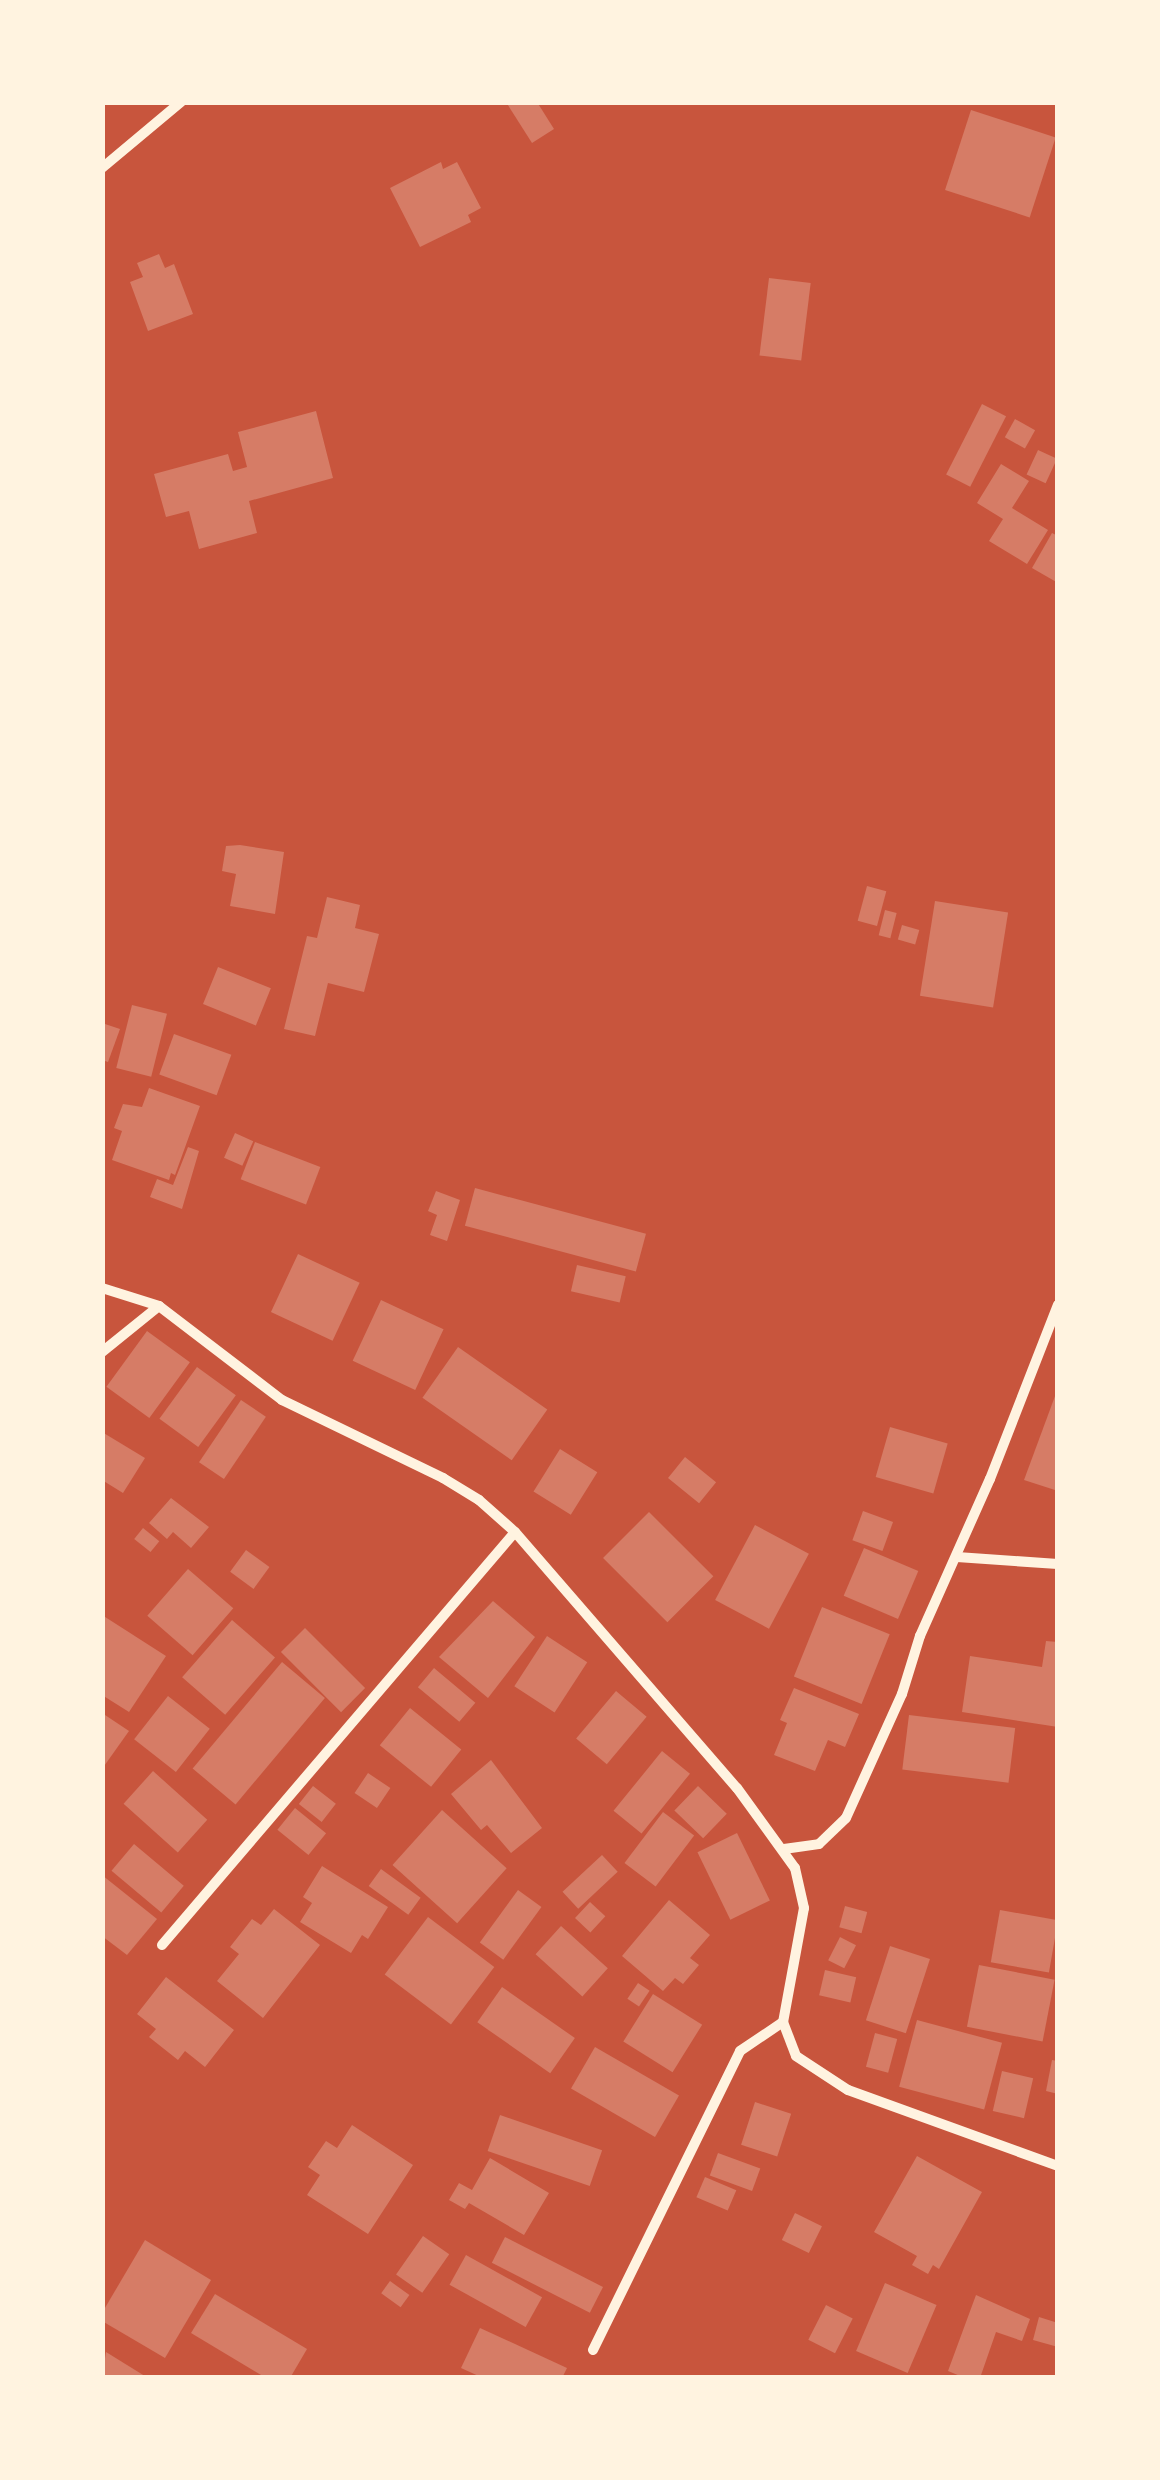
<!DOCTYPE html>
<style>
body{margin:0}
#map{position:relative;width:1160px;height:2480px;overflow:hidden;background:#c8553d;font-family:"Alegreya Sans",sans-serif}
div>[style]{position:absolute}
.building>*{inset:0;background:#d67c66;transform-origin:0 0}
.minor>*{height:10px;margin:-5px;padding:0 5px;transform-origin:5px;border-radius:5px;background:#fff3e0}
span{translate:-50% -50%;white-space:nowrap;text-align:center;line-height:1.15;-webkit-text-stroke:9px #fff3e0;paint-order:stroke}
.frame{position:absolute;inset:0;border:105px solid #fff3e0;pointer-events:none}
</style>
<div id="map">
<div class="building">
<div style="clip-path:polygon(506px 102px,537px 102px,554px 129px,532px 143px)"></div>
<div style="left:971px;top:110px;width:89px;height:84px;rotate:18deg"></div>
<div style="clip-path:polygon(441px 162px,443px 169px,457px 162px,481px 208px,468px 215px,471px 222px,420px 247px,390px 188px)"></div>
<div style="clip-path:polygon(159px 254px,165px 268px,174px 264px,193px 314px,148px 331px,130px 282px,143px 277px,137px 263px)"></div>
<div style="left:769px;top:278px;width:42px;height:78px;rotate:7deg"></div>
<div style="left:982px;top:404px;width:27px;height:79px;rotate:27deg"></div>
<div style="clip-path:polygon(316px 411px,333px 478px,249px 501px,257px 533px,199px 549px,189px 511px,166px 517px,154px 474px,228px 454px,233px 471px,247px 467px,238px 432px)"></div>
<div style="left:1015px;top:419px;width:23px;height:21px;rotate:29deg"></div>
<div style="left:1038px;top:450px;width:21px;height:27px;rotate:25deg"></div>
<div style="clip-path:polygon(1001px 464px,1029px 481px,1012px 508px,1048px 530px,1027px 564px,989px 541px,1003px 519px,977px 503px)"></div>
<div style="clip-path:polygon(1052px 533px,1058px 536px,1058px 583px,1032px 568px)"></div>
<div style="clip-path:polygon(240px 845px,284px 852px,275px 914px,230px 906px,236px 874px,222px 871px,226px 846px)"></div>
<div style="left:867px;top:886px;width:20px;height:36px;rotate:15deg"></div>
<div style="clip-path:polygon(327px 897px,360px 905px,355px 928px,379px 934px,364px 992px,328px 983px,315px 1036px,284px 1029px,307px 936px,317px 938px)"></div>
<div style="left:935px;top:901px;width:74px;height:96px;rotate:9deg"></div>
<div style="left:885px;top:910px;width:12px;height:26px;rotate:14deg"></div>
<div style="left:902px;top:925px;width:18px;height:15px;rotate:16deg"></div>
<div style="left:218px;top:967px;width:57px;height:40px;rotate:22deg"></div>
<div style="left:132px;top:1005px;width:36px;height:65px;rotate:14deg"></div>
<div style="clip-path:polygon(102px 1023px,120px 1029px,108px 1062px,102px 1060px)"></div>
<div style="left:174px;top:1034px;width:61px;height:43px;rotate:20deg"></div>
<div style="clip-path:polygon(149px 1088px,200px 1106px,175px 1175px,171px 1173px,169px 1180px,112px 1160px,122px 1131px,114px 1128px,123px 1104px,142px 1107px)"></div>
<div style="left:235px;top:1133px;width:20px;height:27px;rotate:24deg"></div>
<div style="left:255px;top:1142px;width:70px;height:40px;rotate:21deg"></div>
<div style="clip-path:polygon(188px 1147px,199px 1151px,182px 1209px,150px 1197px,157px 1179px,173px 1185px)"></div>
<div style="left:475px;top:1188px;width:177px;height:39px;rotate:15deg"></div>
<div style="clip-path:polygon(436px 1191px,460px 1200px,447px 1241px,430px 1235px,437px 1215px,428px 1211px)"></div>
<div style="left:298px;top:1254px;width:68px;height:64px;rotate:25deg"></div>
<div style="left:577px;top:1265px;width:50px;height:27px;rotate:13deg"></div>
<div style="left:381px;top:1300px;width:69px;height:67px;rotate:25deg"></div>
<div style="left:147px;top:1331px;width:53px;height:69px;rotate:36deg"></div>
<div style="left:458px;top:1347px;width:109px;height:62px;rotate:35deg"></div>
<div style="left:197px;top:1367px;width:48px;height:64px;rotate:36deg"></div>
<div style="clip-path:polygon(1058px 1388px,1058px 1491px,1024px 1480px)"></div>
<div style="left:241px;top:1400px;width:30px;height:75px;rotate:34deg"></div>
<div style="left:890px;top:1427px;width:60px;height:52px;rotate:16deg"></div>
<div style="clip-path:polygon(102px 1432px,145px 1458px,123px 1493px,102px 1480px)"></div>
<div style="left:560px;top:1449px;width:44px;height:50px;rotate:32deg"></div>
<div style="left:685px;top:1457px;width:40px;height:27px;rotate:39deg"></div>
<div style="clip-path:polygon(171px 1498px,209px 1527px,191px 1548px,173px 1532px,167px 1539px,149px 1523px)"></div>
<div style="left:863px;top:1511px;width:32px;height:31px;rotate:20deg"></div>
<div style="left:649px;top:1512px;width:91px;height:65px;rotate:45deg"></div>
<div style="left:755px;top:1525px;width:61px;height:85px;rotate:28deg"></div>
<div style="left:143px;top:1528px;width:21px;height:14px;rotate:39deg"></div>
<div style="left:864px;top:1548px;width:59px;height:52px;rotate:23deg"></div>
<div style="left:246px;top:1550px;width:29px;height:27px;rotate:36deg"></div>
<div style="left:188px;top:1569px;width:60px;height:62px;rotate:41deg"></div>
<div style="clip-path:polygon(493px 1601px,535px 1637px,488px 1698px,439px 1657px)"></div>
<div style="left:822px;top:1607px;width:73px;height:75px;rotate:22deg"></div>
<div style="clip-path:polygon(102px 1615px,166px 1656px,129px 1712px,102px 1695px)"></div>
<div style="left:232px;top:1620px;width:57px;height:76px;rotate:41deg"></div>
<div style="left:305px;top:1628px;width:85px;height:34px;rotate:45deg"></div>
<div style="left:547px;top:1636px;width:48px;height:60px;rotate:33deg"></div>
<div style="clip-path:polygon(1046px 1641px,1058px 1642px,1058px 1727px,962px 1712px,970px 1656px,1042px 1667px)"></div>
<div style="left:282px;top:1662px;width:56px;height:139px;rotate:40deg"></div>
<div style="left:434px;top:1668px;width:54px;height:25px;rotate:40deg"></div>
<div style="clip-path:polygon(794px 1688px,859px 1714px,845px 1747px,828px 1740px,815px 1771px,774px 1755px,787px 1723px,780px 1720px)"></div>
<div style="left:616px;top:1691px;width:40px;height:62px;rotate:40deg"></div>
<div style="left:168px;top:1696px;width:53px;height:55px;rotate:38deg"></div>
<div style="left:410px;top:1708px;width:66px;height:48px;rotate:39deg"></div>
<div style="clip-path:polygon(102px 1713px,129px 1731px,102px 1769px)"></div>
<div style="left:909px;top:1715px;width:107px;height:55px;rotate:7deg"></div>
<div style="left:662px;top:1751px;width:36px;height:77px;rotate:39deg"></div>
<div style="clip-path:polygon(491px 1760px,542px 1828px,511px 1853px,487px 1825px,481px 1830px,451px 1794px)"></div>
<div style="left:153px;top:1771px;width:73px;height:44px;rotate:42deg"></div>
<div style="left:368px;top:1773px;width:27px;height:24px;rotate:34deg"></div>
<div style="left:313px;top:1786px;width:29px;height:23px;rotate:38deg"></div>
<div style="left:698px;top:1786px;width:40px;height:34px;rotate:44deg"></div>
<div style="left:295px;top:1808px;width:40px;height:28px;rotate:39deg"></div>
<div style="left:442px;top:1810px;width:87px;height:74px;rotate:42deg"></div>
<div style="left:663px;top:1812px;width:39px;height:64px;rotate:37deg"></div>
<div style="left:737px;top:1833px;width:75px;height:44px;rotate:64deg"></div>
<div style="left:134px;top:1844px;width:65px;height:35px;rotate:40deg"></div>
<div style="left:602px;top:1855px;width:23px;height:54px;rotate:47deg"></div>
<div style="clip-path:polygon(322px 1866px,388px 1907px,368px 1939px,362px 1935px,351px 1953px,300px 1922px,312px 1903px,303px 1897px)"></div>
<div style="left:381px;top:1869px;width:49px;height:21px;rotate:36deg"></div>
<div style="clip-path:polygon(102px 1875px,157px 1919px,127px 1955px,102px 1936px)"></div>
<div style="left:518px;top:1890px;width:29px;height:65px;rotate:36deg"></div>
<div style="clip-path:polygon(669px 1900px,710px 1935px,690px 1958px,699px 1965px,683px 1984px,675px 1978px,663px 1991px,622px 1956px)"></div>
<div style="left:590px;top:1902px;width:21px;height:22px;rotate:43deg"></div>
<div style="left:845px;top:1906px;width:23px;height:22px;rotate:15deg"></div>
<div style="clip-path:polygon(274px 1909px,320px 1945px,263px 2018px,217px 1981px,239px 1954px,230px 1947px,252px 1919px,261px 1925px)"></div>
<div style="left:1000px;top:1910px;width:59px;height:53px;rotate:10deg"></div>
<div style="left:428px;top:1917px;width:83px;height:72px;rotate:37deg"></div>
<div style="left:561px;top:1926px;width:63px;height:38px;rotate:42deg"></div>
<div style="left:840px;top:1937px;width:18px;height:26px;rotate:27deg"></div>
<div style="left:890px;top:1946px;width:42px;height:78px;rotate:18deg"></div>
<div style="left:979px;top:1965px;width:77px;height:63px;rotate:11deg"></div>
<div style="left:825px;top:1970px;width:32px;height:26px;rotate:13deg"></div>
<div style="clip-path:polygon(166px 1977px,234px 2030px,205px 2067px,185px 2051px,178px 2060px,149px 2037px,156px 2029px,137px 2014px)"></div>
<div style="left:638px;top:1983px;width:14px;height:19px;rotate:34deg"></div>
<div style="left:502px;top:1987px;width:89px;height:43px;rotate:35deg"></div>
<div style="left:653px;top:1994px;width:58px;height:56px;rotate:32deg"></div>
<div style="left:917px;top:2020px;width:88px;height:69px;rotate:15deg"></div>
<div style="left:875px;top:2033px;width:23px;height:35px;rotate:15deg"></div>
<div style="left:595px;top:2047px;width:97px;height:48px;rotate:30deg"></div>
<div style="clip-path:polygon(1052px 2060px,1058px 2061px,1058px 2094px,1046px 2091px)"></div>
<div style="left:1002px;top:2071px;width:32px;height:41px;rotate:13deg"></div>
<div style="left:755px;top:2102px;width:38px;height:45px;rotate:18deg"></div>
<div style="left:500px;top:2115px;width:108px;height:38px;rotate:19deg"></div>
<div style="clip-path:polygon(352px 2125px,413px 2165px,368px 2234px,307px 2195px,320px 2175px,308px 2167px,326px 2141px,337px 2148px)"></div>
<div style="left:718px;top:2153px;width:45px;height:24px;rotate:20deg"></div>
<div style="clip-path:polygon(917px 2156px,982px 2192px,939px 2269px,933px 2265px,928px 2274px,912px 2265px,917px 2256px,874px 2232px)"></div>
<div style="clip-path:polygon(490px 2158px,549px 2193px,524px 2235px,469px 2203px,465px 2209px,449px 2200px,459px 2183px,472px 2190px)"></div>
<div style="left:705px;top:2177px;width:34px;height:22px;rotate:23deg"></div>
<div style="left:795px;top:2213px;width:30px;height:30px;rotate:26deg"></div>
<div style="left:423px;top:2236px;width:32px;height:47px;rotate:35deg"></div>
<div style="left:505px;top:2237px;width:110px;height:29px;rotate:27deg"></div>
<div style="clip-path:polygon(145px 2240px,211px 2280px,165px 2358px,102px 2321px,102px 2313px)"></div>
<div style="left:466px;top:2255px;width:87px;height:34px;rotate:29deg"></div>
<div style="left:390px;top:2281px;width:24px;height:15px;rotate:36deg"></div>
<div style="left:885px;top:2283px;width:56px;height:74px;rotate:23deg"></div>
<div style="clip-path:polygon(215px 2294px,307px 2349px,290px 2378px,266px 2378px,191px 2333px)"></div>
<div style="clip-path:polygon(976px 2295px,1030px 2319px,1022px 2341px,996px 2332px,980px 2378px,965px 2378px,948px 2371px)"></div>
<div style="left:826px;top:2305px;width:30px;height:39px;rotate:27deg"></div>
<div style="clip-path:polygon(1039px 2317px,1058px 2323px,1058px 2347px,1033px 2340px)"></div>
<div style="clip-path:polygon(480px 2328px,567px 2368px,562px 2378px,483px 2378px,461px 2368px)"></div>
<div style="clip-path:polygon(106px 2352px,148px 2378px,102px 2378px)"></div>
</div>
<div class="minor">
<div style="left:102px;top:168px;width:103px;rotate:-39.9deg"></div>
<div style="left:102px;top:1288px;width:60px;rotate:17.5deg"></div>
<div style="left:159px;top:1306px;width:155px;rotate:37.4deg"></div>
<div style="left:282px;top:1400px;width:179px;rotate:25.8deg"></div>
<div style="left:443px;top:1478px;width:42px;rotate:31.4deg"></div>
<div style="left:479px;top:1500px;width:48px;rotate:41.6deg"></div>
<div style="left:515px;top:1532px;width:339px;rotate:49.1deg"></div>
<div style="left:737px;top:1788px;width:99px;rotate:54.1deg"></div>
<div style="left:795px;top:1868px;width:41px;rotate:77.3deg"></div>
<div style="left:804px;top:1908px;width:116px;rotate:100.4deg"></div>
<div style="left:783px;top:2022px;width:36px;rotate:69deg"></div>
<div style="left:796px;top:2056px;width:62px;rotate:33.2deg"></div>
<div style="left:848px;top:2090px;width:223px;rotate:19.9deg"></div>
<div style="left:102px;top:1352px;width:73px;rotate:-38.9deg"></div>
<div style="left:957px;top:1557px;width:101px;rotate:4deg"></div>
<div style="left:784px;top:1849px;width:35px;rotate:-8deg"></div>
<div style="left:819px;top:1844px;width:37px;rotate:-44deg"></div>
<div style="left:846px;top:1818px;width:136px;rotate:-65.7deg"></div>
<div style="left:902px;top:1694px;width:61px;rotate:-72.8deg"></div>
<div style="left:920px;top:1636px;width:172px;rotate:-66deg"></div>
<div style="left:990px;top:1479px;width:187px;rotate:-68.7deg"></div>
<div style="left:162px;top:1945px;width:543px;rotate:-49.48deg"></div>
<div style="left:593px;top:2350px;width:333px;rotate:-63.8deg"></div>
<div style="left:740px;top:2051px;width:52px;rotate:-34deg"></div>
</div>
<div class="frame"></div>
</div>
